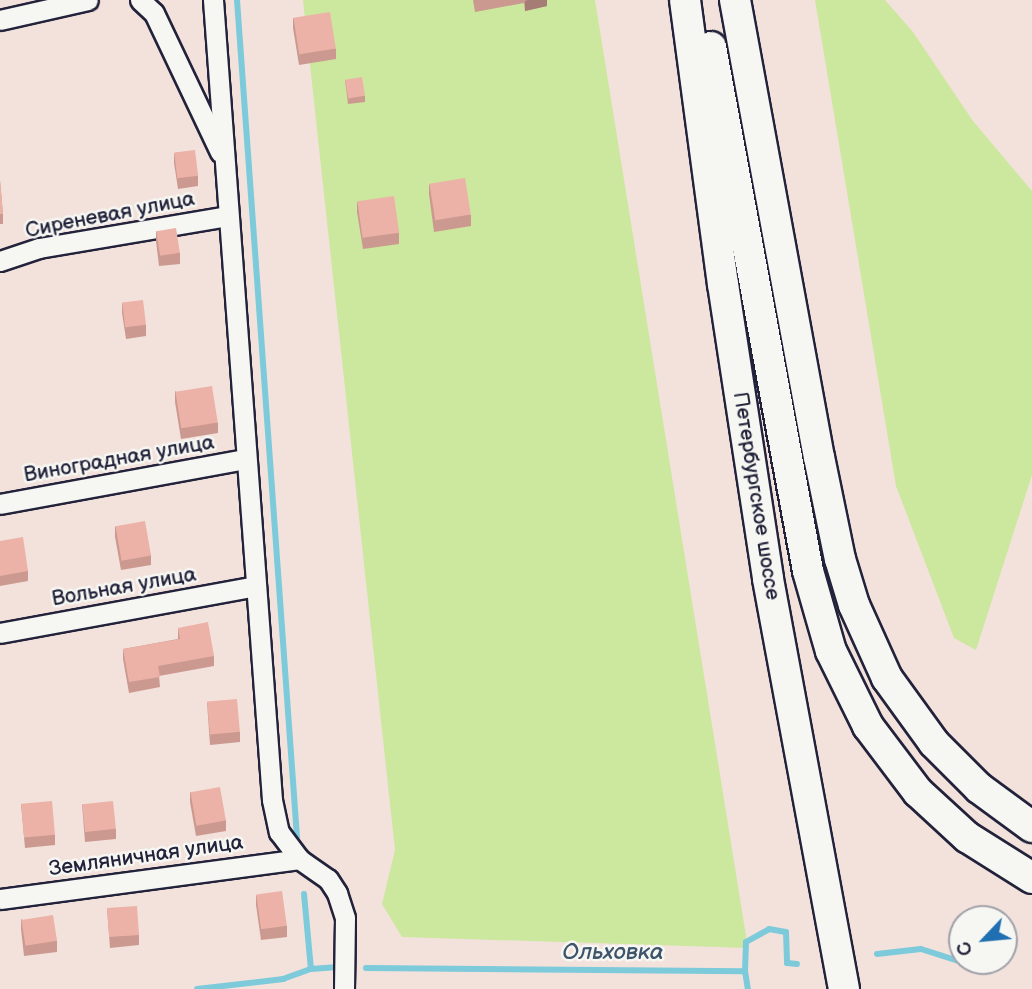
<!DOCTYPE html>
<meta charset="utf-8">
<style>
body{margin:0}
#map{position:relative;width:1032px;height:989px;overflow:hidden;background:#f3e2dc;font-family:"Balsamiq Sans",sans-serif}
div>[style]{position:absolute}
.green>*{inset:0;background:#cce79e}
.stream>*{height:6px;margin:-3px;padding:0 3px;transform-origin:3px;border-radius:3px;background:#7dcadb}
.roads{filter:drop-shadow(2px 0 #22223b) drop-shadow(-2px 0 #22223b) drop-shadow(0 2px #22223b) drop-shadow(0 -2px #22223b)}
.street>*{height:19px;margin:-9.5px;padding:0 9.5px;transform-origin:9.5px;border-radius:9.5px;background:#f6f6f2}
.primary>*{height:30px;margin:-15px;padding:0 15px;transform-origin:15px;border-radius:15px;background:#f6f6f2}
.wall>*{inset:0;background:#cb9990}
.shaded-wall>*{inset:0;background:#a57d75}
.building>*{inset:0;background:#ecb2a7;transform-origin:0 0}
span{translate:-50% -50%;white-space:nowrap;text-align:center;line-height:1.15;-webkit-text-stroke:5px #f6f6f2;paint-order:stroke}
.street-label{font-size:21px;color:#22223b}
.water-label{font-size:23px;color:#3d546b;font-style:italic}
.north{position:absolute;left:948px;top:905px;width:70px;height:70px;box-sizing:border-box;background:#f6f6f2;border:2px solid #a1a1a9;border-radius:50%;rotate:244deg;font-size:19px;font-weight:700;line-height:28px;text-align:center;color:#22223b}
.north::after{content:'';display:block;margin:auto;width:24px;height:32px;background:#1f6fb2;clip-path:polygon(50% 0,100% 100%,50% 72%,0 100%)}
</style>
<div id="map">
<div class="green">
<div style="clip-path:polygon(303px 0,595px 0,748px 948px,402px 937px,382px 904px,395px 850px)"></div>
<div style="clip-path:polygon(815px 0,885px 0,913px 32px,973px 121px,1032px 191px,1032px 475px,976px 650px,954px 638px,896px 486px)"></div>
</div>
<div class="stream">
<div style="left:237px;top:0;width:839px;rotate:85.9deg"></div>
<div style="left:304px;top:894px;width:75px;rotate:84.7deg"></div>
<div style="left:877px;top:954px;width:44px;rotate:-6.5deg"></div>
<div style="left:921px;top:949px;width:72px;rotate:17.7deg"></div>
<div style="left:366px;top:968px;width:379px;rotate:0.5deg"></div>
<div style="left:745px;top:971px;width:29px;rotate:-88deg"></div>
<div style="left:746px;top:942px;width:26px;rotate:-29deg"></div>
<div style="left:769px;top:929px;width:17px;rotate:10deg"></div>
<div style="left:786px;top:932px;width:31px;rotate:88deg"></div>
<div style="left:787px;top:963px;width:10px;rotate:6deg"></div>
<div style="left:745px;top:971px;width:18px;rotate:81deg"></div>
<div style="left:197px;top:989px;width:87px;rotate:-6.6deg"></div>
<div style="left:283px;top:979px;width:30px;rotate:-20deg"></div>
<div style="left:311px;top:969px;width:27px;rotate:-4deg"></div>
</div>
<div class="roads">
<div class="street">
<div style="left:140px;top:0;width:19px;rotate:43deg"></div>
<div style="left:154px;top:13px;width:154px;rotate:64.6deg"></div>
<div style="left:213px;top:0;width:802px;rotate:85.78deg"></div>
<div style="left:272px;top:800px;width:33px;rotate:78deg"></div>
<div style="left:279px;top:832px;width:34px;rotate:53deg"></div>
<div style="left:299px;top:859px;width:35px;rotate:35deg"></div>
<div style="left:328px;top:879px;width:17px;rotate:57deg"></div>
<div style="left:337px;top:893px;width:26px;rotate:72deg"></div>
<div style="left:345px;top:918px;width:71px;rotate:90.8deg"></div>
<div style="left:0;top:20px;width:90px;rotate:-12.8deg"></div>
<div style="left:0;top:261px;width:41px;rotate:-18.4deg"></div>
<div style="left:39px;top:248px;width:192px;rotate:-9.6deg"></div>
<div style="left:0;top:504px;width:250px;rotate:-10.4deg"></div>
<div style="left:0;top:633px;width:260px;rotate:-10.4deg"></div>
<div style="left:0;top:899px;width:302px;rotate:-7.6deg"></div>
</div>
<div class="primary">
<div style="left:685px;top:0;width:287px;rotate:82.4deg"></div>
<div style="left:723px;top:284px;width:298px;rotate:81.3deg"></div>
<div style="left:768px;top:579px;width:417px;rotate:79.5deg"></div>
<div style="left:735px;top:0;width:465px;rotate:79.6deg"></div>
<div style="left:819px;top:457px;width:104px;rotate:78.4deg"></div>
<div style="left:840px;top:559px;width:48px;rotate:73.1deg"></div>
<div style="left:854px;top:605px;width:80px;rotate:65.7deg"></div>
<div style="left:887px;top:678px;width:80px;rotate:54.1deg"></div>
<div style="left:934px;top:743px;width:64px;rotate:45deg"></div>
<div style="left:979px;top:788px;width:66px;rotate:36.3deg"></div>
<div style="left:711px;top:47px;width:533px;rotate:79.51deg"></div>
<div style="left:808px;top:571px;width:83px;rotate:74deg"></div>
<div style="left:831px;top:651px;width:84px;rotate:63.7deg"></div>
<div style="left:868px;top:726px;width:83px;rotate:52.9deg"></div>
<div style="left:918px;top:792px;width:67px;rotate:42.6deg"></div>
<div style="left:967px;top:837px;width:77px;rotate:32.2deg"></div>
</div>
</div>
<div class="wall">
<div style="clip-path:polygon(473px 0,547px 0,547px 6px,525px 11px,524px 3px,475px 12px)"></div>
<div style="clip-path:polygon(293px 18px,336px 49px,336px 59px,299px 65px,293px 28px)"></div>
<div style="clip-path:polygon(345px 80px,365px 96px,365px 102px,348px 104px)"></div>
<div style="clip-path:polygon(174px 153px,198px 176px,198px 186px,178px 189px,174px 163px)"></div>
<div style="clip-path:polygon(0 180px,3px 214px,3px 224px,0 224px)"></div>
<div style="clip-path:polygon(429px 184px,471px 215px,471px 226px,434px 232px,429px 194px)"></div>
<div style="clip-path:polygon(357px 202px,399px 233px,399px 244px,363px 249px,357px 212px)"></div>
<div style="clip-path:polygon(156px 231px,180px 253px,180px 264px,159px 266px,156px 241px)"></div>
<div style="clip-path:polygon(122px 303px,146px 325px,146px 336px,126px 339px,122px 313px)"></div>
<div style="clip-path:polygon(175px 391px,218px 423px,218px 433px,181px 439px,175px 402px)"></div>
<div style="clip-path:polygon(115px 526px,151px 555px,151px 565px,121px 570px,115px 537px)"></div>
<div style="clip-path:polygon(0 541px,28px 571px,28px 581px,0 586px)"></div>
<div style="clip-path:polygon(178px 628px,214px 656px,214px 666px,159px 676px,160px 687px,129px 693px,123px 659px,123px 649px,178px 639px)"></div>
<div style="clip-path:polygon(207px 702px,240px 732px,240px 742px,210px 745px)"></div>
<div style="clip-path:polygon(190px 792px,226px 820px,226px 831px,196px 836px,190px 802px)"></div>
<div style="clip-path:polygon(21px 804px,55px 835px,55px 845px,25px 848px)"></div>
<div style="clip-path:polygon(82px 804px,116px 829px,116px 839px,85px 842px)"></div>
<div style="clip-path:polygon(256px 895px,287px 926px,287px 937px,261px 940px,256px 905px)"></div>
<div style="clip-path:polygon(107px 909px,139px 935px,139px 945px,110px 948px)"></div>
<div style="clip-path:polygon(21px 919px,57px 941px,57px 952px,24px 956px,21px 929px)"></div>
</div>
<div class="shaded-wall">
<div style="clip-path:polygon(528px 0,547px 0,547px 6px,525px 11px,525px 1px)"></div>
</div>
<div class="building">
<div style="left:330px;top:12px;width:37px;height:37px;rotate:81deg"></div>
<div style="left:362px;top:77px;width:19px;height:17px;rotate:81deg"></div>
<div style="left:195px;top:150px;width:26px;height:21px;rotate:83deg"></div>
<div style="left:465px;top:178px;width:37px;height:36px;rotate:81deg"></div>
<div style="clip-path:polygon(0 180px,3px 214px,0 214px)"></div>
<div style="left:394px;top:196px;width:37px;height:37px;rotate:82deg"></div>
<div style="left:176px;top:228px;width:25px;height:20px;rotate:81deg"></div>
<div style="left:143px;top:300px;width:25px;height:21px;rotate:83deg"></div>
<div style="left:212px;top:386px;width:37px;height:37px;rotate:81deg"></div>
<div style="left:145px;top:521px;width:35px;height:30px;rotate:80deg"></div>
<div style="clip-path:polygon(23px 537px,28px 571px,0 576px,0 541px)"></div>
<div style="clip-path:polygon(208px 622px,214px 656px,158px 666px,160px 677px,129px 682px,123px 649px,180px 639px,178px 628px)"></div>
<div style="left:237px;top:699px;width:33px;height:30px;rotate:85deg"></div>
<div style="left:220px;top:787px;width:34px;height:30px;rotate:80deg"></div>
<div style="left:52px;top:801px;width:34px;height:31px;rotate:85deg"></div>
<div style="left:113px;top:801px;width:28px;height:31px;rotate:84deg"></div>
<div style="left:282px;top:891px;width:35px;height:26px;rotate:82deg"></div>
<div style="left:137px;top:906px;width:29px;height:30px;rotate:86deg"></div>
<div style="left:53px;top:915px;width:26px;height:32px;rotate:81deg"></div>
</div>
<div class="street-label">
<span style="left:110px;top:215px;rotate:-11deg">Сиреневая улица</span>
<span style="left:119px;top:459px;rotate:-10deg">Виноградная улица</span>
<span style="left:756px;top:496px;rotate:81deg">Петербургское шоссе</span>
<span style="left:124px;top:587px;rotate:-10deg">Вольная улица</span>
<span style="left:146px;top:856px;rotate:-8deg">Земляничная улица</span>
</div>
<div class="water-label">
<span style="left:613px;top:952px">Ольховка</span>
</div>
<div class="north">С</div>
</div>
